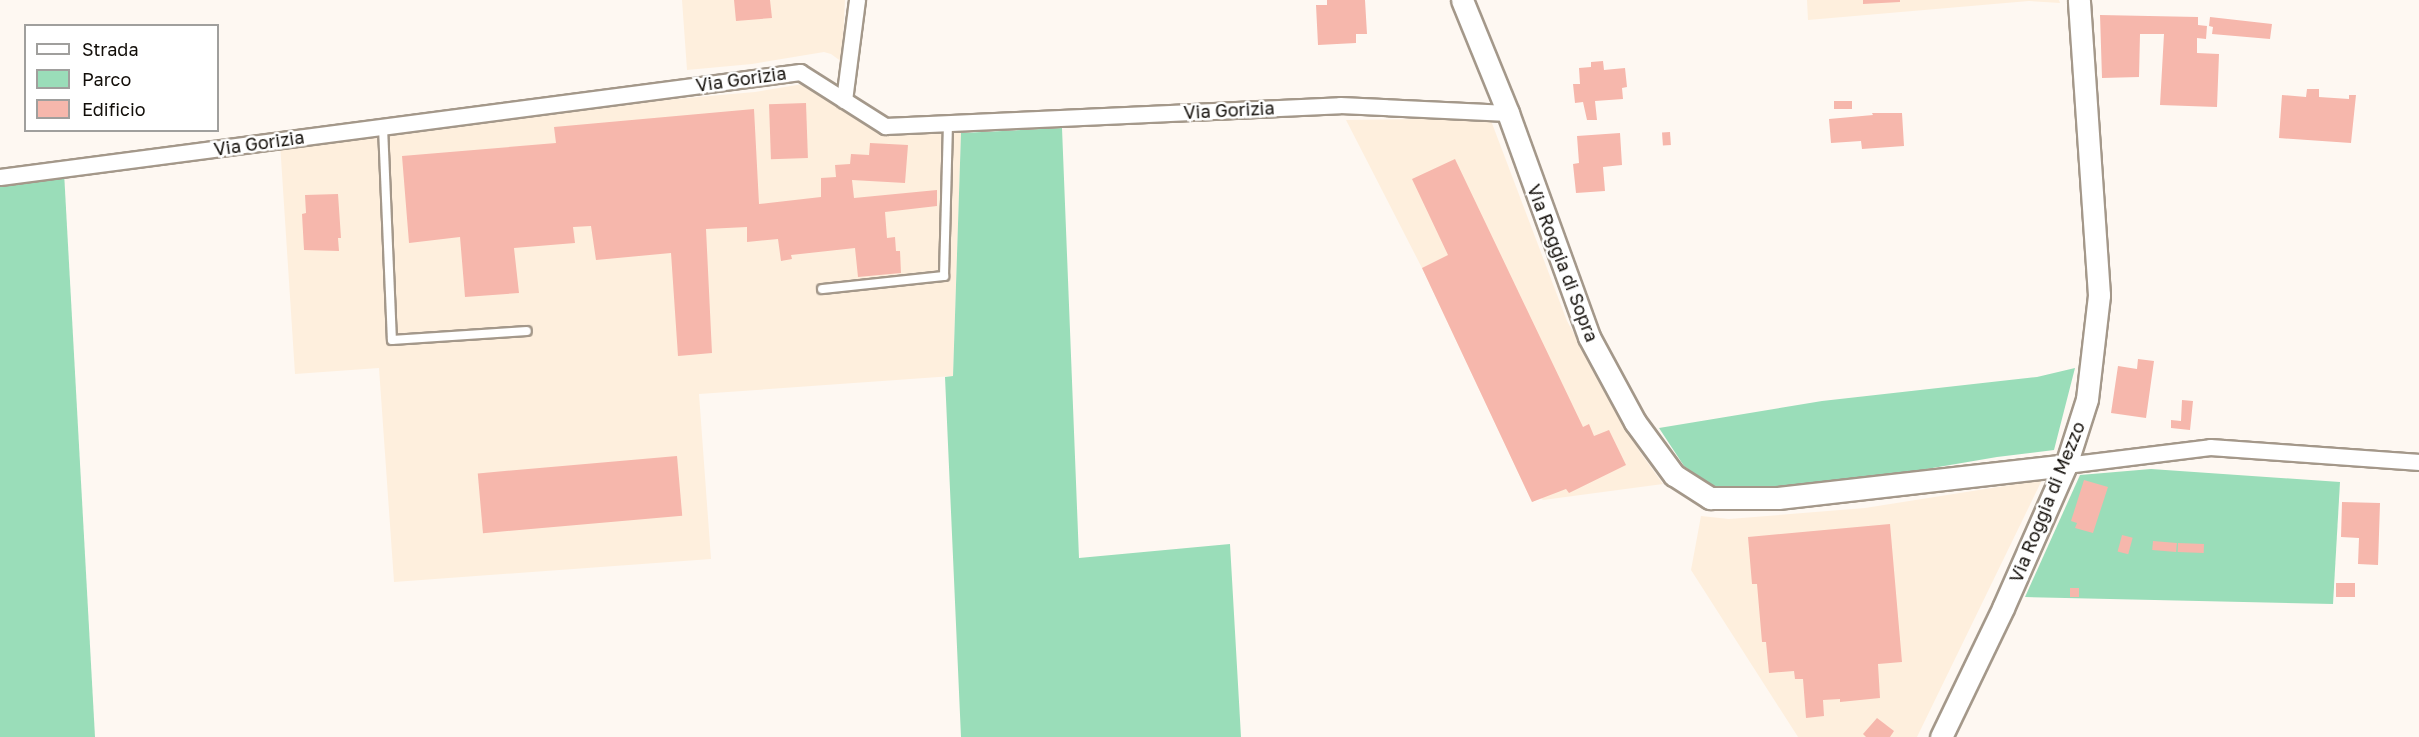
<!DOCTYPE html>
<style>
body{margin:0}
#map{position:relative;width:2419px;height:737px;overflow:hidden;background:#fef8f2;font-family:"Golos Text",sans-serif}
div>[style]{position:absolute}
.built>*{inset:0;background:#feefdd}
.green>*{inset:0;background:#9addb9}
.building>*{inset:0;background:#f6b7ac;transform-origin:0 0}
.roads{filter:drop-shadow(2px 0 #a4988a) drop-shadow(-2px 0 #a4988a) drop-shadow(0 2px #a4988a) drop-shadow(0 -2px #a4988a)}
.lane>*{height:8px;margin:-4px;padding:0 4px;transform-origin:4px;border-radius:4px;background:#fff}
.street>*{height:15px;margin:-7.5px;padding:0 7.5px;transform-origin:7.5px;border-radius:7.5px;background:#fff}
.secondary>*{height:21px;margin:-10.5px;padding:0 10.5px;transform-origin:10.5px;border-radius:10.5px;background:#fff}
span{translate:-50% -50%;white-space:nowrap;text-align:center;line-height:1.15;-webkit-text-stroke:5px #fff;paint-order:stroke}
.street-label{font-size:18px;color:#120e09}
.legend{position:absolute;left:24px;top:24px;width:195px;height:108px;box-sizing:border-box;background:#fff;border:2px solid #a09f9d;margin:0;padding:8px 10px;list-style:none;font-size:18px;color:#120e09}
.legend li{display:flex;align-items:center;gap:12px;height:30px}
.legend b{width:30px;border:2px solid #a09f9d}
</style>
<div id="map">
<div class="built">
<div style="clip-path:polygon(682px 0,845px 0,842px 62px,831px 54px,824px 52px,752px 64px,687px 70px)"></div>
<div style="clip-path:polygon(1807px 0,2059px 0,2060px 3px,2029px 1px,1808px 20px)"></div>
<div style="clip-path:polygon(821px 81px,906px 132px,961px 133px,953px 376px,699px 394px,711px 559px,394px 582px,379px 368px,295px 374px,280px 143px,629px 103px,755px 92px)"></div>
<div style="clip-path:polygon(1490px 118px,1567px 321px,1640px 452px,1663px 484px,1543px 500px,1541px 498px,1532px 502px,1422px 268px,1346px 120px)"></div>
<div style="clip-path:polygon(2042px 480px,1917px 737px,1798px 737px,1691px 570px,1701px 516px,1729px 519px,1865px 508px)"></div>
</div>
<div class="green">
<div style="clip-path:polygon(1062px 128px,1079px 558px,1230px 544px,1241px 737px,961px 737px,945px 377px,953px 376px,961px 133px)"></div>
<div style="clip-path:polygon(64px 172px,95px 737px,0 737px,0 181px)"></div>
<div style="clip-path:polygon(2075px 368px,2054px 450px,1997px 457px,1862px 480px,1730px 490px,1712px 487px,1684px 466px,1659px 428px,1822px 401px,2037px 377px)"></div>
<div style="clip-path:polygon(2151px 469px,2340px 482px,2333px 604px,2025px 597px,2080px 475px)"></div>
</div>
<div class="building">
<div style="clip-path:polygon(734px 0,770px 0,772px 18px,736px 21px)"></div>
<div style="clip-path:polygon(1327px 0,1365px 0,1367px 34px,1356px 34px,1356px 43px,1318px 45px,1316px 5px,1327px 5px)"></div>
<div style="clip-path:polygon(1863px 0,1900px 0,1900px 2px,1863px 4px)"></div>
<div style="clip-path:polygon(2100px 15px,2198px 17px,2198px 25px,2207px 26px,2206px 39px,2197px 38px,2197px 53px,2219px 54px,2217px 107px,2160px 105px,2164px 34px,2140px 34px,2139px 77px,2102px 78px)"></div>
<div style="clip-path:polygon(2210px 17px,2272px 24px,2270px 39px,2212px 34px,2213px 27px,2209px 26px)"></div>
<div style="clip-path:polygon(1603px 61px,1604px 70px,1625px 68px,1627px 87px,1622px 88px,1623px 99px,1595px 101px,1597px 120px,1587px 120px,1583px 102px,1575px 103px,1573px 84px,1580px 84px,1579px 68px,1591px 67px,1591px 62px)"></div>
<div style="clip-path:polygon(2307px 89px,2319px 89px,2319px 97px,2349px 99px,2349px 95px,2356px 95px,2351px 143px,2279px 138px,2282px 95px,2306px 97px)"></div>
<div style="left:1852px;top:101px;width:8px;height:18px;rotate:90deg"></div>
<div style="left:806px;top:103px;width:55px;height:37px;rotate:88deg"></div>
<div style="clip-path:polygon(754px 109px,759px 204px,821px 197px,821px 178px,836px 177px,835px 165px,850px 164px,851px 154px,869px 155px,870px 143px,908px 145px,905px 183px,852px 180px,854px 198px,937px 190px,937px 206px,885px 212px,887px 238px,895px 237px,896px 251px,900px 251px,901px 273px,858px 277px,855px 248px,791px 255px,792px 259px,781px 261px,778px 239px,747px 242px,747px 227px,706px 229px,712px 353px,678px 356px,671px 253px,596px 260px,591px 226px,573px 227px,575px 243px,514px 248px,519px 293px,465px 297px,460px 237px,409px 243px,402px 156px,556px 143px,554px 127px)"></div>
<div style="clip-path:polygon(1872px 113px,1902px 113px,1904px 146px,1862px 149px,1861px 141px,1831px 143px,1829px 119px,1873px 115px)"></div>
<div style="left:1670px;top:132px;width:13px;height:8px;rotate:86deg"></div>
<div style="clip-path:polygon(1620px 133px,1622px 165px,1603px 167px,1605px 191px,1576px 193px,1573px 164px,1579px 163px,1577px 136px)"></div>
<div style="clip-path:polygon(1455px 159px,1583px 427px,1589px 424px,1594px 436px,1609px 430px,1626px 465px,1569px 493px,1566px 489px,1532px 502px,1422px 268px,1448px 255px,1412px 179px)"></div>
<div style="clip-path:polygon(338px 194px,341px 238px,338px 238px,339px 251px,304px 250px,302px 214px,306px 213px,305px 195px)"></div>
<div style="clip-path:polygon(2138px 359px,2154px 361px,2146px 418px,2111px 413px,2118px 366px,2137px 369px)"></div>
<div style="clip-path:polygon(2182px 400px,2193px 401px,2190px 430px,2171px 428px,2171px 420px,2181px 421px)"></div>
<div style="left:677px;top:456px;width:60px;height:200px;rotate:85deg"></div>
<div style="clip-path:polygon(2084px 480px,2108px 487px,2093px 533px,2075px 528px,2077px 523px,2071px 521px)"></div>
<div style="clip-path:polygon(2342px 502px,2380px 503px,2378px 565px,2358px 564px,2359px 538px,2341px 537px)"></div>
<div style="clip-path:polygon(1890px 524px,1902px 662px,1878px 664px,1880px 698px,1840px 702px,1840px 699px,1823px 700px,1824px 716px,1806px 718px,1803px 679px,1795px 679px,1794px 671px,1769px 673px,1766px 642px,1762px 642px,1757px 584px,1752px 584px,1748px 537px)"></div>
<div style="left:2122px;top:535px;width:11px;height:17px;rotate:15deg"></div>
<div style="left:2153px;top:541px;width:24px;height:9px;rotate:5deg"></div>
<div style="left:2178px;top:543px;width:26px;height:9px;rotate:2deg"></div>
<div style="left:2336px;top:583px;width:19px;height:14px"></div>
<div style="left:2070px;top:588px;width:9px;height:9px"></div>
<div style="clip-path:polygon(1877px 718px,1894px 731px,1890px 737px,1866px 737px,1863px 734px)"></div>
</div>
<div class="roads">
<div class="lane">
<div style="left:383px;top:127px;width:213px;rotate:87.6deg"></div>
<div style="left:392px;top:340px;width:135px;rotate:-3.8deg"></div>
<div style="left:822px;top:289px;width:123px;rotate:-6.1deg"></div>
<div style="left:944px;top:276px;width:153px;rotate:-88.5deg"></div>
</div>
<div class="street">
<div style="left:844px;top:100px;width:101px;rotate:-82.6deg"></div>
<div style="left:0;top:177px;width:807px;rotate:-7.48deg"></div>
<div style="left:800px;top:72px;width:101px;rotate:32.4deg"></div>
<div style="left:885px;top:126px;width:455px;rotate:-2.6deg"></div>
<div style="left:1340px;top:105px;width:168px;rotate:2.7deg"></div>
<div style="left:2066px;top:465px;width:145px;rotate:-7.1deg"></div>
<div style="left:2210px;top:447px;width:210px;rotate:4.1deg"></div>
</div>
<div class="secondary">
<div style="left:1462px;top:0;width:122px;rotate:67.8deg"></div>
<div style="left:1508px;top:113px;width:238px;rotate:70.1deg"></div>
<div style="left:1589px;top:337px;width:97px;rotate:61.6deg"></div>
<div style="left:1635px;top:422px;width:66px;rotate:53.7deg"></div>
<div style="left:1674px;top:475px;width:43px;rotate:32.6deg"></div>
<div style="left:1710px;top:498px;width:68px"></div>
<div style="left:1778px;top:498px;width:290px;rotate:-6.5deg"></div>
<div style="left:1941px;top:737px;width:143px;rotate:-64.3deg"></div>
<div style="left:2003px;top:608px;width:156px;rotate:-66.2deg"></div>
<div style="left:2066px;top:465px;width:69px;rotate:-72.3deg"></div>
<div style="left:2087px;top:399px;width:105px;rotate:-83.4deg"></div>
<div style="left:2099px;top:295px;width:296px;rotate:-93.9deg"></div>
</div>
</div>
<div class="street-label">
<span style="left:741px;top:79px;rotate:-8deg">Via Gorizia</span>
<span style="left:1229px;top:110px;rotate:-3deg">Via Gorizia</span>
<span style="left:259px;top:143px;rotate:-8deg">Via Gorizia</span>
<span style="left:1563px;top:263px;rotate:69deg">Via Roggia di Sopra</span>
<span style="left:2047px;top:502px;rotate:-68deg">Via Roggia di Mezzo</span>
</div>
<ul class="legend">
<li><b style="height:8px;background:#fff"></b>Strada</li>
<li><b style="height:16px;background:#9addb9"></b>Parco</li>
<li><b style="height:16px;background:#f6b7ac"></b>Edificio</li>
</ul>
</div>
